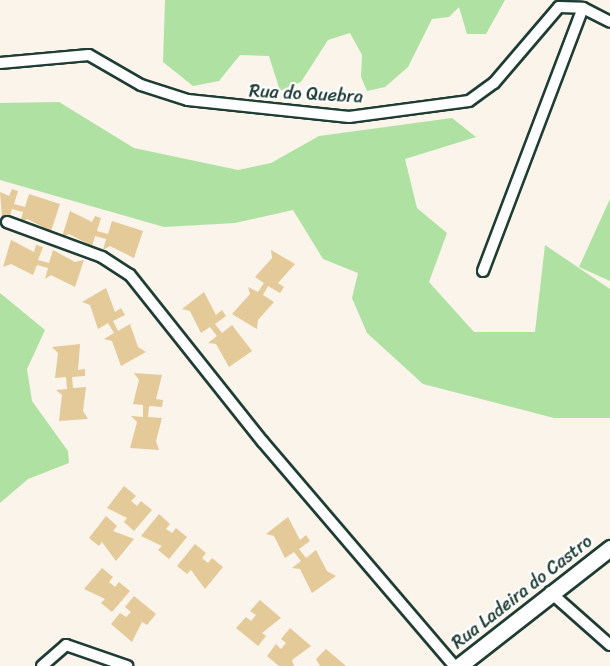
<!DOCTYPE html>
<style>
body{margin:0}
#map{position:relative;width:610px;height:666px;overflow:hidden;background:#faf4eb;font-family:Sriracha,sans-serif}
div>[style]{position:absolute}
.green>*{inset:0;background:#aee1a2}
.building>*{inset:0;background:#e4c999}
.roads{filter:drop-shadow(2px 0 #1f3d34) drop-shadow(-2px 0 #1f3d34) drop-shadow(0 2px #1f3d34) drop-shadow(0 -2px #1f3d34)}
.street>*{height:10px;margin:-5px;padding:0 5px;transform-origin:5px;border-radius:5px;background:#fff}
.secondary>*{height:15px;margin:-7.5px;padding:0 7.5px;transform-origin:7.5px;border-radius:7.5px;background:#fff}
span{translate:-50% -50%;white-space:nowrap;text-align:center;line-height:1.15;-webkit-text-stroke:4.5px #fff;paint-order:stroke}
.street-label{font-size:18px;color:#1f3d34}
</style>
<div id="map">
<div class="green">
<div style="clip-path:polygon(165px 0,505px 0,486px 34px,467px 34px,459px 7px,449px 17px,432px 19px,408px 67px,385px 87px,367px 91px,361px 77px,362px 55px,350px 33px,328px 40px,301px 82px,280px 91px,269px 56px,240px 55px,219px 81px,193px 86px,163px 62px)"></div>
<div style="clip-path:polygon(59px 102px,134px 148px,238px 170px,271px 163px,319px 136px,452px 118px,476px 137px,405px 159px,417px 208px,447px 233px,429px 282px,474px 332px,535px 332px,545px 245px,610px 289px,610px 418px,554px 418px,423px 384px,367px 333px,352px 298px,358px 273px,323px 259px,293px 210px,235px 223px,164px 227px,0 180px,0 103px)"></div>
<div style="clip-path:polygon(610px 199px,610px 281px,579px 267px)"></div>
<div style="clip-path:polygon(0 293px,45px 330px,27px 369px,32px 401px,68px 451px,69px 463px,28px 479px,0 503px)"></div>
</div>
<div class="building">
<div style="clip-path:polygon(12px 189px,18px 191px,14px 204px,25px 207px,29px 194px,60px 204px,51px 231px,27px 219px,20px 223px,23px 212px,12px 209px,9px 219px,2px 217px,0 192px,9px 196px)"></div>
<div style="clip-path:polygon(70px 211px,92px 222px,95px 216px,101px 218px,97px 231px,108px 234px,112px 221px,143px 231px,134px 258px,110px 246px,103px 250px,106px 239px,95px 236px,92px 246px,69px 234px,62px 237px)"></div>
<div style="clip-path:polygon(11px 240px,34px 252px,36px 245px,43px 247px,38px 260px,49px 263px,53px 250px,75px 262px,84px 260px,75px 287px,51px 275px,45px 279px,48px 268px,37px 265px,33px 275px,11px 264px,3px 267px)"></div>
<div style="clip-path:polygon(271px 250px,295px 264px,278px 283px,284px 287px,280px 293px,268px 286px,263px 295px,274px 302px,258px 320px,257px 329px,232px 314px,250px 294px,248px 287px,258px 292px,264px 283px,255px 277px,272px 258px)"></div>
<div style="clip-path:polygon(106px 288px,115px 312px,121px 308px,125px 315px,113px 321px,118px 331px,130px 324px,138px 347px,146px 352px,121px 366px,112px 341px,104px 339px,114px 333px,108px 323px,98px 329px,90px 305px,82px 302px)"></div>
<div style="clip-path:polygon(204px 292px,216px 315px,222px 310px,226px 316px,215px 324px,222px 333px,232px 325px,252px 351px,229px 367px,216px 344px,208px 343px,217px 336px,210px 327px,201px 333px,190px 311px,182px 309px)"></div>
<div style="clip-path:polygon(80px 344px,78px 370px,85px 369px,85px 376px,72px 377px,73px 388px,86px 387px,83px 411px,88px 419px,59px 421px,62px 395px,56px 390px,67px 389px,66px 377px,55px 378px,58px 353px,52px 347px)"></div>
<div style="clip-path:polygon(134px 373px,162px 375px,156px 399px,163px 400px,162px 407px,149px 406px,148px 417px,162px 418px,156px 441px,159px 450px,130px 448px,137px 422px,131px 416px,143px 417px,143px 405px,133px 404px,139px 380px)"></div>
<div style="clip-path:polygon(124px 486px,136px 496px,131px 501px,137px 506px,141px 501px,152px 510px,134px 531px,124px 522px,127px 518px,107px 508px)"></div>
<div style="clip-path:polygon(159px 514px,170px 524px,166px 529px,172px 533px,176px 528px,187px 537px,169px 559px,158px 550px,162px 546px,141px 536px)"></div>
<div style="clip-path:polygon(106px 516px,117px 526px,113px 531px,134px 539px,116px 561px,102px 542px,99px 546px,89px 538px)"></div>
<div style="clip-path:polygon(288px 517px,300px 540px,306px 535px,310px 541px,299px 549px,306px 558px,316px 550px,327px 571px,336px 576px,312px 593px,300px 569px,292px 568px,301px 561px,294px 552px,285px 558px,274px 536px,266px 534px)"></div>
<div style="clip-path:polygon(195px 544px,206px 553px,202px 558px,208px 563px,212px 558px,223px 567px,205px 589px,191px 570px,187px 574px,177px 566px)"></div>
<div style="clip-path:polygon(102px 568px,113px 577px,109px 582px,115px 587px,119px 582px,130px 591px,112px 612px,101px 603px,105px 599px,84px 589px)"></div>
<div style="clip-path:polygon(134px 596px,156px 614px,147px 625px,142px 622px,132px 642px,111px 624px,120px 613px,126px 617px,131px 612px,125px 607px)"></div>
<div style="clip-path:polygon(260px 600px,281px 618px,262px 633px,266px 636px,258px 646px,236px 628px,246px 617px,251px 621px,256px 615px,250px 611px)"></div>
<div style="clip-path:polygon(290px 628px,311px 646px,292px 660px,294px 666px,279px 666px,267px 656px,276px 644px,281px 649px,286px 643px,281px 639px)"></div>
<div style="clip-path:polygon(326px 649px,346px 666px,320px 666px,316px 659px)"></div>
</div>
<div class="roads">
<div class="street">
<div style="left:0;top:63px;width:89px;rotate:-5.1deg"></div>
<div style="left:89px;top:55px;width:60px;rotate:30deg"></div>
<div style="left:141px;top:85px;width:49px;rotate:17.7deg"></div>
<div style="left:188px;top:100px;width:162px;rotate:6deg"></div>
<div style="left:349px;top:117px;width:121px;rotate:-7.6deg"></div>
<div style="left:469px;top:101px;width:31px;rotate:-36deg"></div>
<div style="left:494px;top:83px;width:100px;rotate:-49.5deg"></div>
<div style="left:559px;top:7px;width:24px;rotate:2deg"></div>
<div style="left:583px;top:8px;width:30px;rotate:27deg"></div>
<div style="left:7px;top:222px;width:101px;rotate:20.2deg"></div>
<div style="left:102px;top:257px;width:33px;rotate:33deg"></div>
<div style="left:130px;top:275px;width:213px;rotate:51.5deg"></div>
<div style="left:263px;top:442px;width:294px;rotate:49.5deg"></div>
<div style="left:483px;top:271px;width:281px;rotate:-69.2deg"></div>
<div style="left:550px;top:592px;width:80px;rotate:41.5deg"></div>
<div style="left:42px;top:666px;width:32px;rotate:-41deg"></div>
<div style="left:66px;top:645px;width:65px;rotate:19deg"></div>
</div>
<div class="secondary">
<div style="left:459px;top:666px;width:192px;rotate:-38deg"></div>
</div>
</div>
<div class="street-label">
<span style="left:306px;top:94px;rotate:3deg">Rua do Quebra</span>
<span style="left:522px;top:592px;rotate:-38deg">Rua Ladeira do Castro</span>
</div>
</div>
